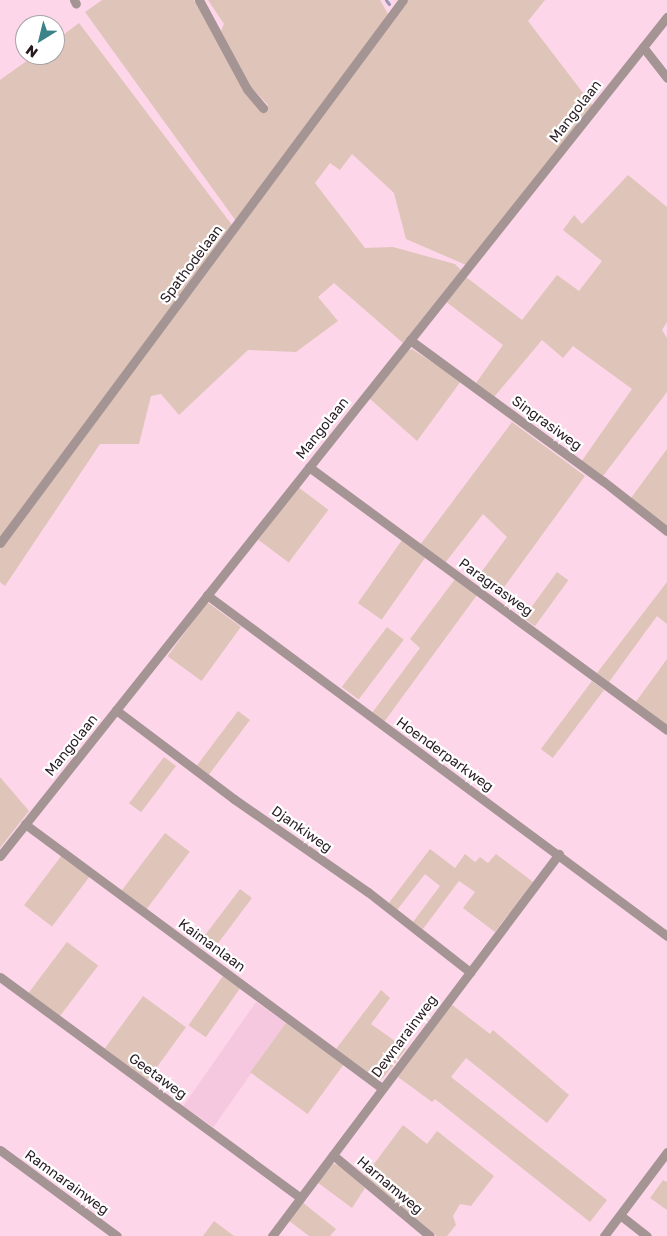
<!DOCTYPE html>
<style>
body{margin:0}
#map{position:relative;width:667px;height:1236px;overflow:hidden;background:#fdd6e9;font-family:"Golos Text",sans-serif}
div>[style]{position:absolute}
.built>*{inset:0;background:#f6c8df;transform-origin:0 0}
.green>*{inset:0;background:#dfc5b9;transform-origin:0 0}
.stream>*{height:3px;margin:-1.5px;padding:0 1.5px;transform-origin:1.5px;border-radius:1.5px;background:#9996b5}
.street>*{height:9px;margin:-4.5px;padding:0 4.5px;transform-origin:4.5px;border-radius:4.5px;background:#a59494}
span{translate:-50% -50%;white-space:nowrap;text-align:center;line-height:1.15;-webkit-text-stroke:4.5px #fff;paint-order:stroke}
.street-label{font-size:14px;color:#261920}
.north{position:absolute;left:15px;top:15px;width:50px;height:50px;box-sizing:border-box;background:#fff;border:1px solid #a8a3a6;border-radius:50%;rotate:216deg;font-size:14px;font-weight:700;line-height:20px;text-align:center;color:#261920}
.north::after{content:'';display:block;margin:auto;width:18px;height:22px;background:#3a8388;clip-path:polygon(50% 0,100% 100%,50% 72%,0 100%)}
</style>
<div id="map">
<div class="built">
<div style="left:256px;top:1002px;width:37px;height:127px;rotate:35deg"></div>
</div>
<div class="green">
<div style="clip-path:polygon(102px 0,194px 0,262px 111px,268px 105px,249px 85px,221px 31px,224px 24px,208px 0,380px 0,388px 14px,236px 221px,85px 12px)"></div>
<div style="clip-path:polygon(408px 0,545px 0,528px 21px,593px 106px,466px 265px,406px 239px,394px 193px,352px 154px,340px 170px,330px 163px,315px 183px,365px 248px,393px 247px,455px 264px,461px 270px,403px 343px,334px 283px,318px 297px,338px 321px,296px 352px,248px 350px,179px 415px,161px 394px,151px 396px,139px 444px,100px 444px,5px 586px,0 582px,0 549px)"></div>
<div style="clip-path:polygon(79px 23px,232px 225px,0 537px,0 80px,35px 55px,55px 55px,55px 41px)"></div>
<div style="clip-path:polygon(628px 175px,667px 207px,667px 322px,662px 330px,667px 338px,667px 392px,603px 476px,581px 462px,632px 389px,573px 346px,563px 358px,542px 340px,494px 397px,476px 383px,503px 345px,445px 301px,466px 277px,522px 320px,557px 275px,579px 291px,602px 261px,563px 230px,574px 215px,582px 224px)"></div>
<div style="clip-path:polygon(412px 349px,461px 381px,417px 441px,369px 398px,406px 351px)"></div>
<div style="clip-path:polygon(512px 422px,585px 476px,499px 594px,477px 578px,507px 537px,483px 514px,445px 563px,420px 545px)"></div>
<div style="clip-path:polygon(667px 449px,667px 528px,631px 498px)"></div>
<div style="left:298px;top:487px;width:38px;height:66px;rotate:37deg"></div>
<div style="left:402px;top:540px;width:29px;height:77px;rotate:35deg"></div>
<div style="left:557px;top:572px;width:14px;height:57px;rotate:36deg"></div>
<div style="clip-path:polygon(455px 579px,477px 595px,384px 722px,372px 713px,420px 648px,410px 639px)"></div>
<div style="clip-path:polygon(667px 582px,667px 624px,657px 616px,609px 682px,597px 673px)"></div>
<div style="left:207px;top:602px;width:42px;height:67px;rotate:36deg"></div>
<div style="left:387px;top:627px;width:21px;height:75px;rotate:37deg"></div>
<div style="clip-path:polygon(667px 659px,667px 726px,635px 703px)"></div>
<div style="left:592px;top:681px;width:15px;height:85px;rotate:37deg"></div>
<div style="left:238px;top:711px;width:15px;height:69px;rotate:37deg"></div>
<div style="left:164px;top:757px;width:15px;height:58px;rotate:37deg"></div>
<div style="clip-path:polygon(0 777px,29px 811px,0 848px)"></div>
<div style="left:165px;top:833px;width:31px;height:72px;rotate:37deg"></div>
<div style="clip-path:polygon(430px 849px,455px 868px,465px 854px,475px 862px,480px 857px,488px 863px,496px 854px,533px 882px,495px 932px,463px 908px,475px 892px,459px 881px,423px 929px,413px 922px,440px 886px,425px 874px,397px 910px,388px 904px)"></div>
<div style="left:62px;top:855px;width:35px;height:63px;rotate:37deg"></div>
<div style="left:240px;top:889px;width:15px;height:64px;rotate:37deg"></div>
<div style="left:67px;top:942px;width:39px;height:64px;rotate:37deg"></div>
<div style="left:223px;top:976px;width:21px;height:60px;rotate:35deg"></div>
<div style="clip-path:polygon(381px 990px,390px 998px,371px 1024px,406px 1049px,382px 1079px,378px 1080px,336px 1049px)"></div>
<div style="left:143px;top:996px;width:53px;height:65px;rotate:36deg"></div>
<div style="clip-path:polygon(451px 1004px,490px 1034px,493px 1030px,569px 1095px,547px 1123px,466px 1058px,451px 1077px,607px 1200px,590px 1222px,435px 1099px,432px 1102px,398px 1077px)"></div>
<div style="left:286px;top:1023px;width:71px;height:61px;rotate:36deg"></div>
<div style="clip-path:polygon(403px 1125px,427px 1144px,437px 1131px,494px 1176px,471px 1206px,460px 1204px,453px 1216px,456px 1225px,447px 1236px,437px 1236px,365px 1176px)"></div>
<div style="clip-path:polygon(332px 1163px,341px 1166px,365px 1188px,352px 1208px,317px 1182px)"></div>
<div style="clip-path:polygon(663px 1180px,667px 1182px,667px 1210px,650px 1198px)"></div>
<div style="clip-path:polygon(302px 1202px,336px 1229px,330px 1236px,309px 1236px,288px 1220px)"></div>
<div style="clip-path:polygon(214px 1221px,234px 1236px,203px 1236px)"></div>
</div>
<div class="stream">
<div style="left:386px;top:0;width:5px;rotate:53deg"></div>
</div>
<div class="street">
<div style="left:74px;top:0;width:4px;rotate:63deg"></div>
<div style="left:199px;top:0;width:101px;rotate:61.7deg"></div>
<div style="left:247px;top:89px;width:25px;rotate:50deg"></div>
<div style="left:643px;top:47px;width:39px;rotate:52deg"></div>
<div style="left:410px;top:340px;width:239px;rotate:36.2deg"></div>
<div style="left:603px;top:481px;width:81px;rotate:38deg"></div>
<div style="left:309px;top:467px;width:444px;rotate:36.3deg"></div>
<div style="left:0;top:543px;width:676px;rotate:-53.42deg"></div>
<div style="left:207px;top:595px;width:573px;rotate:36.55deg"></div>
<div style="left:116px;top:710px;width:148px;rotate:37deg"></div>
<div style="left:234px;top:799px;width:163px;rotate:34.8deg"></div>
<div style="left:368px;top:892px;width:130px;rotate:38.1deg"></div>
<div style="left:25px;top:824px;width:444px;rotate:36.5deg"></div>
<div style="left:0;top:856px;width:1072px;rotate:-51.52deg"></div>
<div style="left:0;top:977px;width:373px;rotate:36.3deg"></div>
<div style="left:0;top:1150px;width:145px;rotate:36.3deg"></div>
<div style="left:333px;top:1155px;width:126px;rotate:39.9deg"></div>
<div style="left:620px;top:1215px;width:34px;rotate:38deg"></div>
<div style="left:272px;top:1236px;width:478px;rotate:-53.1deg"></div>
<div style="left:604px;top:1236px;width:105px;rotate:-53.1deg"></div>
</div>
<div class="street-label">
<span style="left:575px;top:111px;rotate:-52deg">Mangolaan</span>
<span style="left:191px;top:264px;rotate:-53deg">Spathodelaan</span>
<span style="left:547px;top:423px;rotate:36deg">Singrasiweg</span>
<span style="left:322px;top:428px;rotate:-51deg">Mangolaan</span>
<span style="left:496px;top:587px;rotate:36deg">Paragrasweg</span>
<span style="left:71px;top:745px;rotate:-51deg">Mangolaan</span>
<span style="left:445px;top:754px;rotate:36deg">Hoenderparkweg</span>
<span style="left:302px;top:829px;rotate:35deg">Djankiweg</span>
<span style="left:212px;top:945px;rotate:36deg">Kaimanlaan</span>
<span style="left:404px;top:1036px;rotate:-53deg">Dewnarainweg</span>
<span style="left:158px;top:1076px;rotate:36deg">Geetaweg</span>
<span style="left:67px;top:1182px;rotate:36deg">Ramnarainweg</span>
<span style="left:390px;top:1185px;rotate:40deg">Harnamweg</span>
</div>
<div class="north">N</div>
</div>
